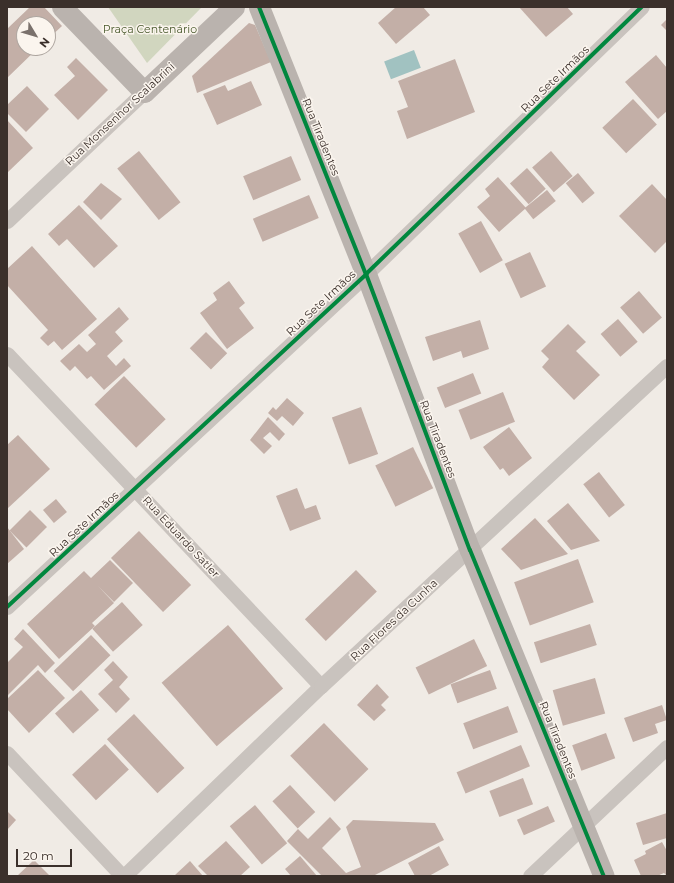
<!DOCTYPE html>
<meta charset="utf-8">
<style>
body{margin:0}
#map{position:relative;width:674px;height:883px;overflow:hidden;background:#f0ebe5;font-family:Montserrat,sans-serif}
div>[style]{position:absolute}
.green>*{inset:0;background:#d1d6bf}
.water>*{inset:0;background:#a1c2c1;transform-origin:0 0}
.building>*{inset:0;background:#c3afa7;transform-origin:0 0}
.street>*{height:15px;margin:-7.5px;padding:0 7.5px;transform-origin:7.5px;border-radius:7.5px;background:#c9c3be}
.secondary>*{height:21px;margin:-10.5px;padding:0 10.5px;transform-origin:10.5px;border-radius:10.5px;background:#bab3ae}
.cycleway>*{height:4px;margin:-2px;padding:0 2px;transform-origin:2px;border-radius:2px;background:#00873e}
span{translate:-50% -50%;white-space:nowrap;text-align:center;line-height:1.15;-webkit-text-stroke:3px #fbf5ee;paint-order:stroke}
.park-label{font-size:11px;color:#4a5a2e}
.street-label{font-size:11px;color:#3b302b}
.frame{position:absolute;inset:0;border:8px solid #3b302b;pointer-events:none}
.north{position:absolute;left:16px;top:16px;width:40px;height:40px;box-sizing:border-box;background:#fbf5ee;border:1px solid #aea6a0;border-radius:50%;rotate:128deg;font-size:11px;font-weight:700;line-height:16px;text-align:center;color:#3b302b}
.north::after{content:'';display:block;margin:auto;width:14px;height:18px;background:#7a716c;clip-path:polygon(50% 0,100% 100%,50% 72%,0 100%)}
.scale{position:absolute;left:16px;top:849px;width:56px;height:18px;box-sizing:border-box;border:2px solid #3b302b;border-top:0;padding-left:5px;font-size:12px;line-height:14px;white-space:nowrap;color:#3b302b;-webkit-text-stroke:3px #fbf5ee;paint-order:stroke}
</style>
<div id="map">
<div class="green">
<div style="clip-path:polygon(108px 7px,202px 7px,147px 63px)"></div>
</div>
<div class="water">
<div style="left:414px;top:50px;width:19px;height:32px;rotate:69deg"></div>
</div>
<div class="building">
<div style="clip-path:polygon(30px 7px,44px 7px,62px 26px,48px 39px,48px 24px,24px 24px,24px 48px,38px 48px,7px 78px,7px 29px)"></div>
<div style="clip-path:polygon(396px 7px,423px 7px,430px 15px,396px 44px,378px 23px)"></div>
<div style="clip-path:polygon(519px 7px,567px 7px,573px 14px,546px 37px)"></div>
<div style="clip-path:polygon(667px 19px,667px 31px,661px 25px)"></div>
<div style="clip-path:polygon(249px 23px,255px 25px,271px 62px,197px 93px,192px 76px)"></div>
<div style="clip-path:polygon(656px 55px,667px 68px,667px 111px,658px 119px,625px 82px)"></div>
<div style="clip-path:polygon(76px 58px,108px 90px,78px 120px,54px 95px,75px 76px,67px 67px)"></div>
<div style="clip-path:polygon(455px 59px,475px 112px,407px 139px,397px 111px,408px 107px,398px 81px)"></div>
<div style="clip-path:polygon(251px 81px,262px 105px,217px 125px,203px 94px,225px 85px,228px 91px)"></div>
<div style="clip-path:polygon(27px 86px,49px 109px,26px 132px,7px 113px,7px 105px)"></div>
<div style="left:633px;top:99px;width:35px;height:42px;rotate:47deg"></div>
<div style="clip-path:polygon(7px 120px,33px 148px,7px 173px)"></div>
<div style="left:139px;top:151px;width:66px;height:28px;rotate:51deg"></div>
<div style="left:551px;top:151px;width:33px;height:25px;rotate:49deg"></div>
<div style="left:291px;top:156px;width:26px;height:52px;rotate:67deg"></div>
<div style="left:527px;top:168px;width:28px;height:23px;rotate:48deg"></div>
<div style="left:578px;top:173px;width:26px;height:16px;rotate:50deg"></div>
<div style="clip-path:polygon(498px 177px,526px 208px,499px 232px,477px 207px,490px 196px,485px 189px)"></div>
<div style="clip-path:polygon(101px 183px,122px 199px,101px 220px,83px 202px)"></div>
<div style="clip-path:polygon(652px 184px,667px 200px,667px 241px,655px 253px,619px 216px)"></div>
<div style="left:547px;top:190px;width:14px;height:29px;rotate:51deg"></div>
<div style="left:309px;top:195px;width:25px;height:61px;rotate:67deg"></div>
<div style="clip-path:polygon(79px 205px,118px 246px,94px 268px,67px 239px,59px 246px,48px 234px)"></div>
<div style="left:481px;top:221px;width:45px;height:26px;rotate:61deg"></div>
<div style="clip-path:polygon(32px 246px,97px 319px,62px 350px,54px 341px,48px 346px,40px 338px,48px 330px,7px 285px,7px 269px)"></div>
<div style="left:530px;top:252px;width:38px;height:28px;rotate:65deg"></div>
<div style="clip-path:polygon(229px 281px,245px 303px,239px 308px,254px 328px,227px 349px,200px 313px,217px 300px,213px 293px)"></div>
<div style="left:639px;top:291px;width:35px;height:25px;rotate:49deg"></div>
<div style="clip-path:polygon(119px 307px,129px 319px,115px 332px,123px 341px,107px 356px,116px 366px,124px 358px,131px 366px,104px 390px,91px 376px,87px 379px,75px 366px,70px 371px,60px 361px,79px 344px,87px 352px,96px 344px,88px 335px)"></div>
<div style="left:618px;top:319px;width:30px;height:23px;rotate:49deg"></div>
<div style="clip-path:polygon(480px 320px,489px 349px,463px 358px,461px 351px,433px 361px,425px 337px)"></div>
<div style="clip-path:polygon(568px 324px,586px 342px,576px 351px,600px 375px,574px 400px,542px 367px,549px 359px,541px 351px)"></div>
<div style="left:206px;top:332px;width:30px;height:23px;rotate:45deg"></div>
<div style="left:473px;top:373px;width:22px;height:39px;rotate:68deg"></div>
<div style="left:124px;top:376px;width:60px;height:41px;rotate:46deg"></div>
<div style="left:503px;top:392px;width:32px;height:48px;rotate:68deg"></div>
<div style="clip-path:polygon(287px 398px,304px 413px,293px 426px,282px 416px,277px 421px,268px 413px,273px 407px,276px 410px)"></div>
<div style="left:361px;top:407px;width:50px;height:31px;rotate:70deg"></div>
<div style="clip-path:polygon(268px 417px,285px 434px,279px 441px,270px 432px,263px 438px,272px 446px,264px 454px,250px 440px)"></div>
<div style="clip-path:polygon(509px 427px,532px 458px,509px 476px,503px 468px,500px 470px,483px 447px)"></div>
<div style="clip-path:polygon(18px 435px,50px 469px,7px 509px,7px 445px)"></div>
<div style="left:413px;top:447px;width:46px;height:42px;rotate:64deg"></div>
<div style="left:599px;top:472px;width:42px;height:20px;rotate:52deg"></div>
<div style="clip-path:polygon(297px 488px,305px 509px,316px 505px,321px 519px,290px 531px,276px 496px)"></div>
<div style="left:56px;top:499px;width:17px;height:17px;rotate:50deg"></div>
<div style="clip-path:polygon(568px 503px,600px 541px,571px 550px,547px 521px)"></div>
<div style="left:30px;top:510px;width:24px;height:29px;rotate:45deg"></div>
<div style="clip-path:polygon(535px 518px,568px 554px,521px 570px,501px 549px)"></div>
<div style="clip-path:polygon(7px 527px,24px 549px,7px 564px)"></div>
<div style="left:139px;top:531px;width:75px;height:39px;rotate:46deg"></div>
<div style="left:578px;top:559px;width:46px;height:68px;rotate:70deg"></div>
<div style="clip-path:polygon(110px 560px,133px 583px,114px 602px,98px 586px,114px 603px,92px 623px,95px 626px,59px 659px,27px 624px,84px 571px,91px 578px)"></div>
<div style="left:356px;top:570px;width:30px;height:71px;rotate:46deg"></div>
<div style="left:122px;top:602px;width:31px;height:40px;rotate:48deg"></div>
<div style="left:590px;top:624px;width:22px;height:59px;rotate:72deg"></div>
<div style="left:228px;top:625px;width:84px;height:88px;rotate:49deg"></div>
<div style="clip-path:polygon(23px 629px,55px 663px,45px 673px,38px 665px,7px 696px,7px 663px,23px 647px,14px 639px)"></div>
<div style="left:91px;top:635px;width:28px;height:52px;rotate:46deg"></div>
<div style="left:474px;top:639px;width:30px;height:65px;rotate:64deg"></div>
<div style="clip-path:polygon(113px 661px,128px 677px,119px 687px,130px 699px,116px 713px,98px 694px,113px 680px,104px 670px)"></div>
<div style="clip-path:polygon(38px 670px,65px 698px,29px 733px,7px 709px,7px 699px)"></div>
<div style="left:490px;top:670px;width:20px;height:42px;rotate:70deg"></div>
<div style="left:595px;top:678px;width:37px;height:44px;rotate:74deg"></div>
<div style="clip-path:polygon(377px 684px,389px 697px,381px 705px,386px 710px,374px 721px,357px 705px)"></div>
<div style="left:81px;top:690px;width:27px;height:35px;rotate:48deg"></div>
<div style="clip-path:polygon(662px 705px,667px 720px,655px 724px,658px 733px,633px 742px,624px 718px)"></div>
<div style="left:508px;top:706px;width:28px;height:48px;rotate:69deg"></div>
<div style="left:134px;top:714px;width:74px;height:37px;rotate:47deg"></div>
<div style="left:324px;top:723px;width:64px;height:47px;rotate:46deg"></div>
<div style="left:606px;top:733px;width:27px;height:36px;rotate:70deg"></div>
<div style="left:105px;top:744px;width:35px;height:45px;rotate:47deg"></div>
<div style="left:521px;top:745px;width:23px;height:70px;rotate:67deg"></div>
<div style="left:523px;top:778px;width:28px;height:36px;rotate:69deg"></div>
<div style="left:290px;top:785px;width:37px;height:24px;rotate:47deg"></div>
<div style="left:255px;top:805px;width:50px;height:33px;rotate:50deg"></div>
<div style="left:548px;top:806px;width:17px;height:34px;rotate:66deg"></div>
<div style="clip-path:polygon(7px 811px,16px 820px,7px 830px)"></div>
<div style="clip-path:polygon(667px 813px,667px 838px,643px 845px,636px 823px)"></div>
<div style="clip-path:polygon(330px 817px,341px 829px,322px 848px,346px 873px,361px 867px,346px 827px,353px 820px,435px 823px,444px 840px,373px 876px,322px 876px,287px 841px,298px 829px,308px 839px)"></div>
<div style="clip-path:polygon(226px 841px,250px 867px,240px 876px,208px 876px,198px 866px)"></div>
<div style="clip-path:polygon(662px 842px,667px 851px,667px 876px,664px 873px,657px 876px,641px 876px,634px 860px,646px 854px,645px 851px)"></div>
<div style="clip-path:polygon(439px 846px,449px 865px,429px 876px,415px 876px,408px 863px)"></div>
<div style="clip-path:polygon(300px 856px,317px 876px,291px 876px,285px 869px)"></div>
<div style="clip-path:polygon(34px 860px,50px 876px,17px 876px)"></div>
<div style="clip-path:polygon(190px 861px,203px 876px,174px 876px)"></div>
</div>
<div class="street">
<div style="left:7px;top:221px;width:188px;rotate:-43.3deg"></div>
<div style="left:7px;top:354px;width:457px;rotate:46.6deg"></div>
<div style="left:7px;top:607px;width:490px;rotate:-42.8deg"></div>
<div style="left:366px;top:274px;width:384px;rotate:-44.1deg"></div>
<div style="left:7px;top:753px;width:168px;rotate:46.9deg"></div>
<div style="left:124px;top:876px;width:274px;rotate:-44deg"></div>
<div style="left:321px;top:686px;width:471px;rotate:-42.8deg"></div>
<div style="left:530px;top:876px;width:188px;rotate:-43.3deg"></div>
</div>
<div class="secondary">
<div style="left:62px;top:7px;width:118px;rotate:46deg"></div>
<div style="left:144px;top:92px;width:124px;rotate:-43.4deg"></div>
<div style="left:259px;top:7px;width:288px;rotate:68.2deg"></div>
<div style="left:366px;top:274px;width:295px;rotate:69.4deg"></div>
<div style="left:470px;top:550px;width:352px;rotate:67.7deg"></div>
</div>
<div class="cycleway">
<div style="left:259px;top:7px;width:288px;rotate:68.2deg"></div>
<div style="left:366px;top:274px;width:295px;rotate:69.4deg"></div>
<div style="left:470px;top:550px;width:352px;rotate:67.7deg"></div>
<div style="left:7px;top:607px;width:490px;rotate:-42.8deg"></div>
<div style="left:366px;top:274px;width:384px;rotate:-44.1deg"></div>
</div>
<div class="park-label">
<span style="left:150px;top:29px">Praça Centenário</span>
</div>
<div class="street-label">
<span style="left:555px;top:79px;rotate:-44deg">Rua Sete Irmãos</span>
<span style="left:120px;top:114px;rotate:-43deg">Rua Monsenhor Scalabrini</span>
<span style="left:321px;top:137px;rotate:68deg">Rua Tiradentes</span>
<span style="left:321px;top:303px;rotate:-43deg">Rua Sete Irmãos</span>
<span style="left:438px;top:439px;rotate:69deg">Rua Tiradentes</span>
<span style="left:84px;top:524px;rotate:-43deg">Rua Sete Irmãos</span>
<span style="left:181px;top:537px;rotate:47deg">Rua Eduardo Satler</span>
<span style="left:394px;top:620px;rotate:-43deg">Rua Flores da Cunha</span>
<span style="left:558px;top:740px;rotate:68deg">Rua Tiradentes</span>
</div>
<div class="frame"></div>
<div class="north">N</div>
<div class="scale">20 m</div>
</div>
